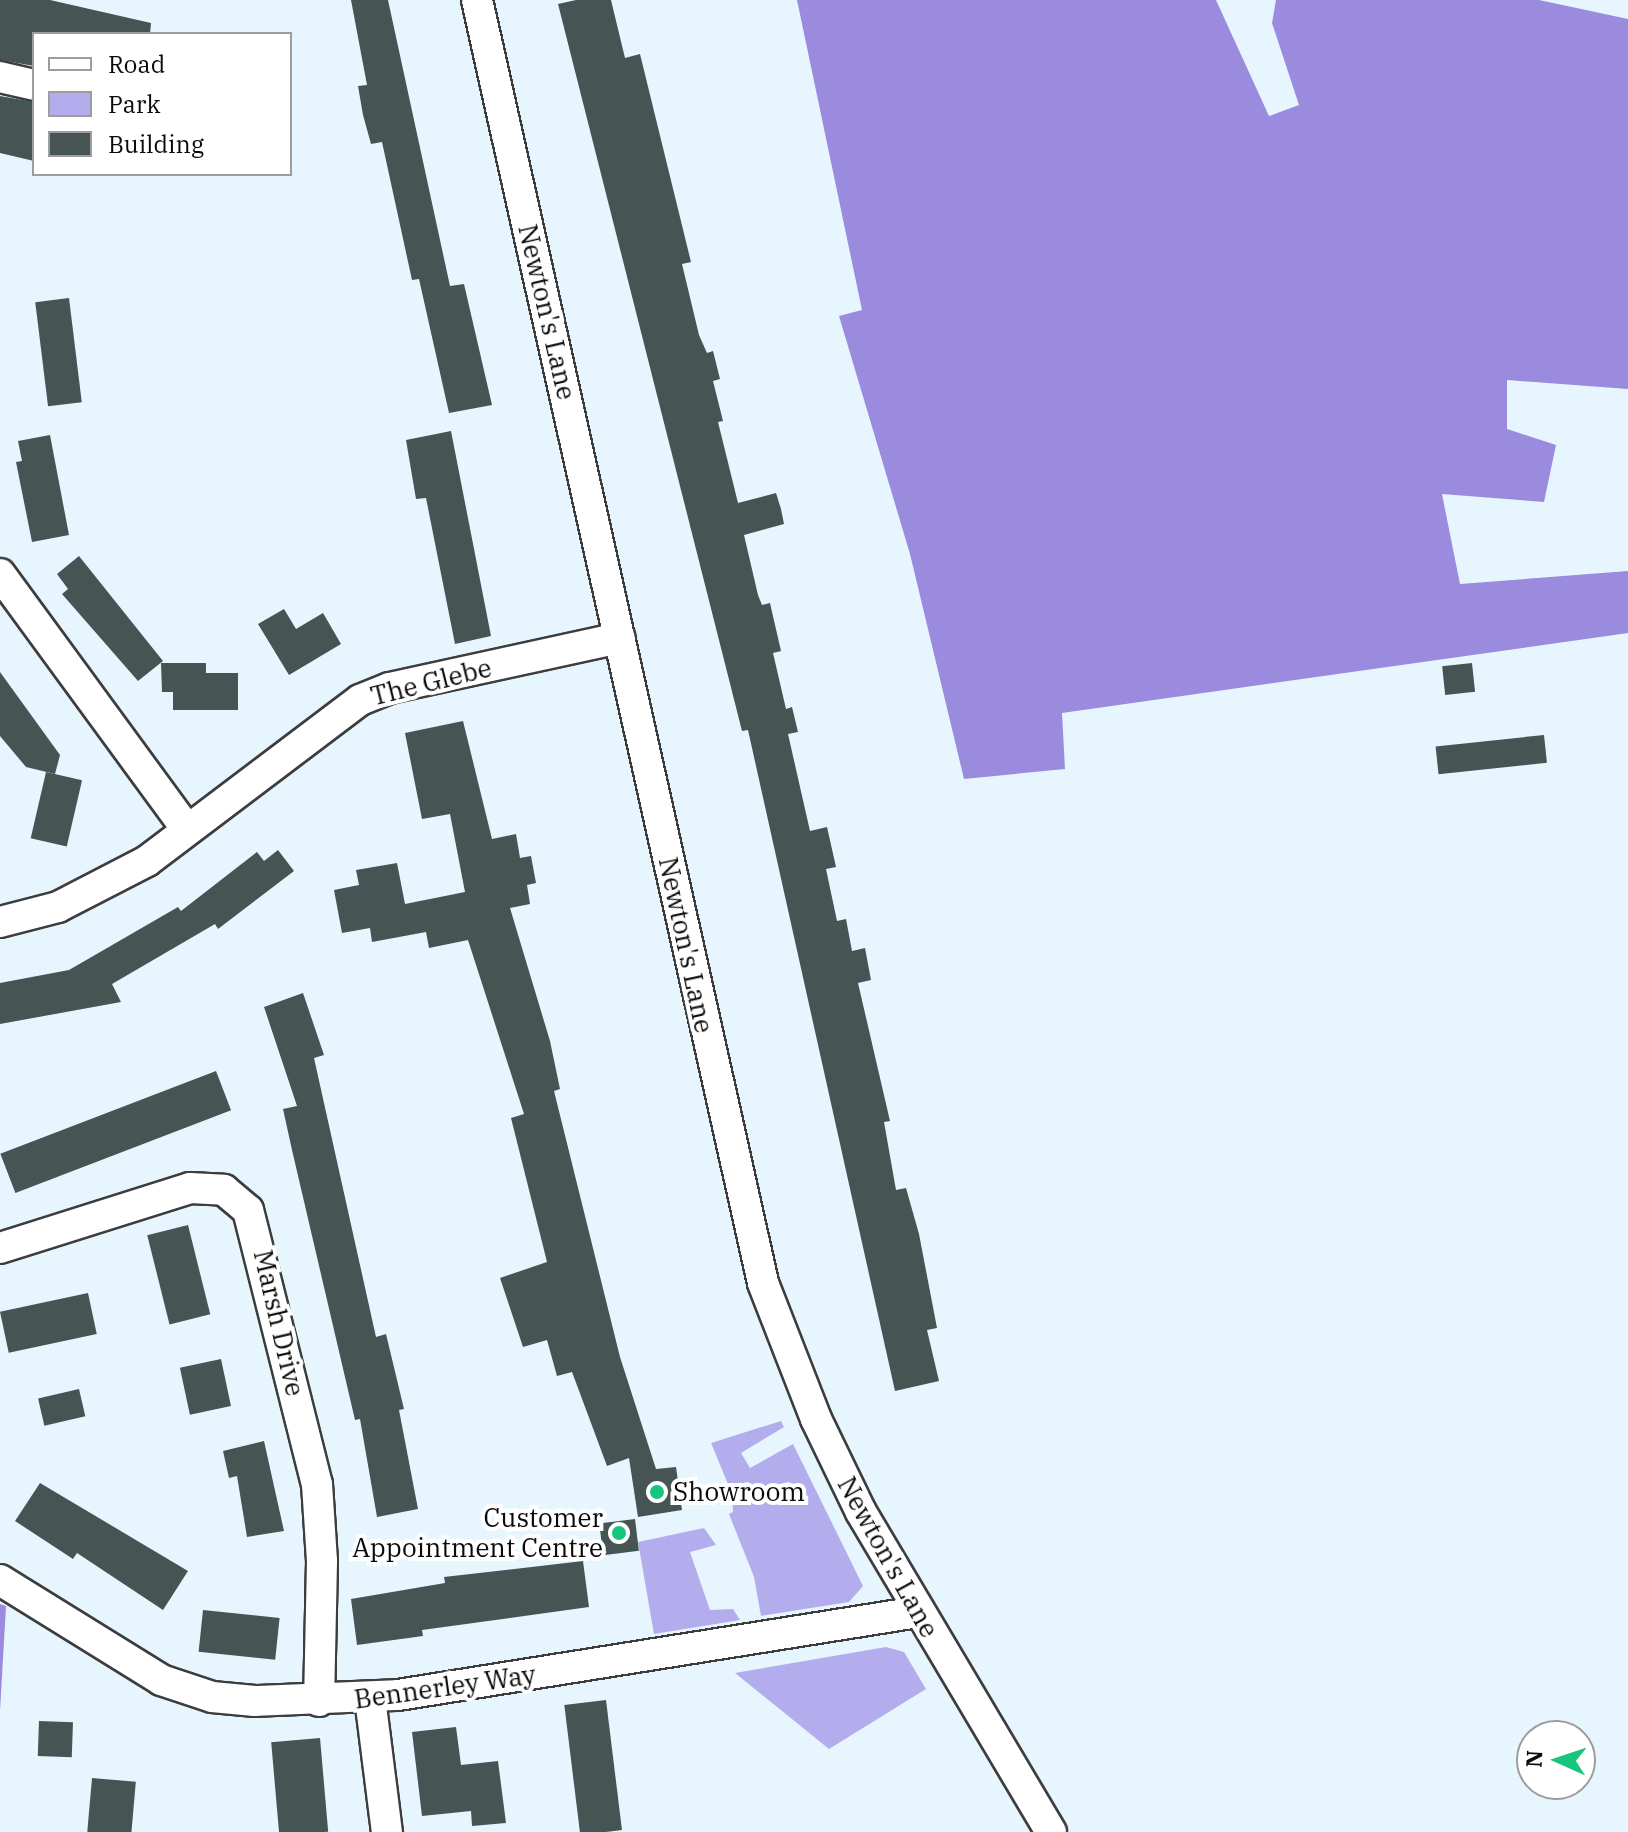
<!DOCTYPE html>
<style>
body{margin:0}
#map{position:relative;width:1628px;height:1832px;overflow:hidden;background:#e7f5ff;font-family:"IBM Plex Serif",serif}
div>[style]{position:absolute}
.green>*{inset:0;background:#b4aded}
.forest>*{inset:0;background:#9a8bdf}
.building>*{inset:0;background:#465454;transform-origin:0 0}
.roads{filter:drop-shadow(2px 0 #3d3d3d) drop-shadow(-2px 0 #3d3d3d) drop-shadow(0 2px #3d3d3d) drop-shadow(0 -2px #3d3d3d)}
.minor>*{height:30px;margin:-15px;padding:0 15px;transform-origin:15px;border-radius:15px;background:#fff}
.dots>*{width:22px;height:22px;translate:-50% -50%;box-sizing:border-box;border:4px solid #fff;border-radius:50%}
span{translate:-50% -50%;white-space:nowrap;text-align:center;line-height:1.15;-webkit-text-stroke:8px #fff;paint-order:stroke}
.street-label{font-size:26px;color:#0a0a0a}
.poi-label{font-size:26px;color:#0a0a0a}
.left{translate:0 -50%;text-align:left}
.right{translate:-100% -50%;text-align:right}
.legend{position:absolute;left:32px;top:32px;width:260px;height:144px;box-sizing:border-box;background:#fff;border:2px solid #9d9d9d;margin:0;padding:10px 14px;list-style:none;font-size:24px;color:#0a0a0a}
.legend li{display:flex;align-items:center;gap:16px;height:40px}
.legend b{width:40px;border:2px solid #9d9d9d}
.north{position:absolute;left:1516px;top:1720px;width:80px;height:80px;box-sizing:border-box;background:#fff;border:2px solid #9d9d9d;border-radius:50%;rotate:273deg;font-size:22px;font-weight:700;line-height:32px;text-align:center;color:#0a0a0a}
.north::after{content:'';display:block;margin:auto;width:28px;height:36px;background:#16c67c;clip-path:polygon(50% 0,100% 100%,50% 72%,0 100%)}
</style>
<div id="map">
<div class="green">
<div style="clip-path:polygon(781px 1421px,784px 1427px,741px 1453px,750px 1468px,793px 1444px,863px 1586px,849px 1602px,761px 1616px,754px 1577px,729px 1514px,733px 1512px,732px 1494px,711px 1443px)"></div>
<div style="clip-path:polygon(704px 1528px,716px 1545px,690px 1552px,710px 1610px,733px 1609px,740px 1620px,654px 1634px,638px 1542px)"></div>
<div style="clip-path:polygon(886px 1647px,904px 1652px,926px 1689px,829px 1749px,735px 1673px)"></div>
</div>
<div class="forest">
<div style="clip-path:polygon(797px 0,1216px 0,1269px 116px,1299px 105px,1272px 23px,1276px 0,1539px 0,1628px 19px,1628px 389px,1507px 380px,1507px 429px,1556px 445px,1544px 502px,1442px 494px,1460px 584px,1628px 571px,1628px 633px,1062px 713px,1065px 769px,964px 779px,910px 554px,839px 316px,862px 310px)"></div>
<div style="clip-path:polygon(0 1604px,6px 1606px,0 1711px)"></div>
</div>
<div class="building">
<div style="clip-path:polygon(0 0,50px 0,151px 23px,150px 34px,34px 34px,34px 66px,0 60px)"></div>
<div style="clip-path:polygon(351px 0,388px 0,450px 286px,464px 284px,492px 405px,449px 413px,419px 279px,412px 280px,382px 142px,371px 144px,363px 115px,358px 86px,367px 85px)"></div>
<div style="clip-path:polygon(576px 0,611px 0,625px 58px,640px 54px,691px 262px,682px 264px,699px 335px,707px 353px,713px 351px,720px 379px,713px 381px,723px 421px,718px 422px,738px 503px,776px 493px,781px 509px,784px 524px,744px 535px,758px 595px,762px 605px,770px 603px,781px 651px,773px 653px,786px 709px,792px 707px,798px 732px,788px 734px,810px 831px,827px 827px,836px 867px,826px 869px,837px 921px,846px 919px,852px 951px,865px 948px,871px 980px,858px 983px,890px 1121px,884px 1122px,896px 1190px,906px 1188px,919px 1234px,937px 1328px,927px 1330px,939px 1381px,895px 1391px,748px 730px,742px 731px,558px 4px)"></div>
<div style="clip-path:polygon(0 96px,34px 102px,34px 161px,0 153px)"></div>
<div style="left:69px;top:298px;width:105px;height:34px;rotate:83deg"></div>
<div style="clip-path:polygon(451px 431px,491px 636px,455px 644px,426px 498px,416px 499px,406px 440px)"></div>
<div style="clip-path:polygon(50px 435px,69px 535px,32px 542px,16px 462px,22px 461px,18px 441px)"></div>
<div style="clip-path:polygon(79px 556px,163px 661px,138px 681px,62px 594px,68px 589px,57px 574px)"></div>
<div style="clip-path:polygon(284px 609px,296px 629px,323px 613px,341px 644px,289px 675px,258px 624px)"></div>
<div style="clip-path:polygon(161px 663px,206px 663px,206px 673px,238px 673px,238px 710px,173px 710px,173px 692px,162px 692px)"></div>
<div style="left:1472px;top:663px;width:29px;height:30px;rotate:84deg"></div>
<div style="clip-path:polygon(0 672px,60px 755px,55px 774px,26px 767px,0 736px)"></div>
<div style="clip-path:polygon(463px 721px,492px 839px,516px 834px,520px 858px,531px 856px,536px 883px,527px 885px,530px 904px,510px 908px,550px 1041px,560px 1089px,554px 1091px,620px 1357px,656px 1469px,676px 1467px,682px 1510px,638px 1517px,629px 1458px,607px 1466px,572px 1372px,557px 1376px,547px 1340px,523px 1347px,500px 1278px,547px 1262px,511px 1118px,524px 1114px,468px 940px,429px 948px,426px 932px,372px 942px,370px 928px,342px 933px,334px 890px,359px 885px,356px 870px,397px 863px,405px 904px,465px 892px,450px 814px,422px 819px,405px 733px)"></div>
<div style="left:1544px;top:735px;width:28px;height:109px;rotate:84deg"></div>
<div style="left:46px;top:772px;width:37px;height:68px;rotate:13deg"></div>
<div style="clip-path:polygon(278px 850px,294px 871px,218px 929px,215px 924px,112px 984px,121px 1002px,0 1024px,0 983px,69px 970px,178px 907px,181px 911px,257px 852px,264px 861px)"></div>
<div style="clip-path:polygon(303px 993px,324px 1055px,314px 1058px,376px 1337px,386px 1334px,404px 1409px,399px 1410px,418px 1509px,377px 1517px,360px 1419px,355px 1420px,292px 1150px,283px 1109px,297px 1106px,264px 1007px)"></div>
<div style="left:216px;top:1071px;width:42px;height:231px;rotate:69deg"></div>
<div style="left:188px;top:1225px;width:92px;height:42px;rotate:76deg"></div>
<div style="left:88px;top:1293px;width:42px;height:90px;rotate:78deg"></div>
<div style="left:221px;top:1359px;width:48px;height:42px;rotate:78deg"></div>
<div style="left:79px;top:1389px;width:28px;height:42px;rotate:77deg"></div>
<div style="clip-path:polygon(264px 1441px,284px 1531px,247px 1537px,237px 1476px,229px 1478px,223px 1451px)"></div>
<div style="clip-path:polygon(40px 1483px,188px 1571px,163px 1610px,77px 1553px,73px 1559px,15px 1521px)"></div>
<div style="left:635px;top:1519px;width:32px;height:36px;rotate:83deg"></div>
<div style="clip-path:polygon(583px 1561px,589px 1607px,422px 1630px,423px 1636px,357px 1645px,351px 1599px,445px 1583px,444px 1577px)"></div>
<div style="left:203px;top:1610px;width:77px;height:42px;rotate:6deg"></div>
<div style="left:606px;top:1700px;width:131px;height:42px;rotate:83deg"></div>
<div style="left:39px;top:1721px;width:34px;height:35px;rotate:2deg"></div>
<div style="clip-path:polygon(456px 1727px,461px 1765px,498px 1761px,506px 1823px,472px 1826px,471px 1811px,422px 1816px,412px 1732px)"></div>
<div style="left:320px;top:1738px;width:94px;height:49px;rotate:85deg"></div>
<div style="left:92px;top:1778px;width:44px;height:54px;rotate:5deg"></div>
</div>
<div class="roads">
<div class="minor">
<div style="left:477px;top:0;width:1314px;rotate:77.43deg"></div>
<div style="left:763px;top:1283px;width:146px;rotate:68.7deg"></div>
<div style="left:816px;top:1419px;width:103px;rotate:64.2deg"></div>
<div style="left:861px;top:1512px;width:372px;rotate:59.3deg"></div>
<div style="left:0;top:77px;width:35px;rotate:13deg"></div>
<div style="left:0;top:574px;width:313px;rotate:53.8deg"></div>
<div style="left:0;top:922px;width:60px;rotate:-14.5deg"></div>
<div style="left:58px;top:907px;width:100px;rotate:-27.3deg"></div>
<div style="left:147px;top:861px;width:267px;rotate:-37.1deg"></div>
<div style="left:360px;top:700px;width:32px;rotate:-22deg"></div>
<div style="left:390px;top:688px;width:235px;rotate:-12.3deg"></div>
<div style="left:0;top:1248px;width:199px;rotate:-17.5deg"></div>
<div style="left:190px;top:1188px;width:34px;rotate:3deg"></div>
<div style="left:224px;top:1190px;width:31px;rotate:40deg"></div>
<div style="left:248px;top:1210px;width:283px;rotate:75.9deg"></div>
<div style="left:317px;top:1484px;width:77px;rotate:86.3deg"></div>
<div style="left:322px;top:1561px;width:140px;rotate:91.2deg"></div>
<div style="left:0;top:1580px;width:190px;rotate:31.8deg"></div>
<div style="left:161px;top:1680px;width:54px;rotate:18.4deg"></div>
<div style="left:212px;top:1697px;width:43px;rotate:5.3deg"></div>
<div style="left:255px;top:1701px;width:143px;rotate:-2.4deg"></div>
<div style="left:398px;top:1695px;width:527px;rotate:-9.07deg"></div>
<div style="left:370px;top:1698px;width:135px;rotate:82.8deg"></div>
</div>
</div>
<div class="dots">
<div style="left:657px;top:1492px;background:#16c67c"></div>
<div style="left:619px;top:1533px;background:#16c67c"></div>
</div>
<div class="street-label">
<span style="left:547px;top:312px;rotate:77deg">Newton's Lane</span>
<span style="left:431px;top:682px;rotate:-14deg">The Glebe</span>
<span style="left:686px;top:945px;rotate:78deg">Newton's Lane</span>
<span style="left:279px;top:1323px;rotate:77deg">Marsh Drive</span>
<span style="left:888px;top:1557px;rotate:61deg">Newton's Lane</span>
<span style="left:445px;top:1687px;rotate:-8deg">Bennerley Way</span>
</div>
<div class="poi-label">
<span class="left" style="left:673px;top:1492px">Showroom</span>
<span class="right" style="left:603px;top:1533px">Customer<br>Appointment Centre</span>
</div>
<ul class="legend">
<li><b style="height:10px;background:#fff"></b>Road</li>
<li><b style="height:22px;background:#b4aded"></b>Park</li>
<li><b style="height:22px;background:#465454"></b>Building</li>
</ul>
<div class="north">N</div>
</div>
